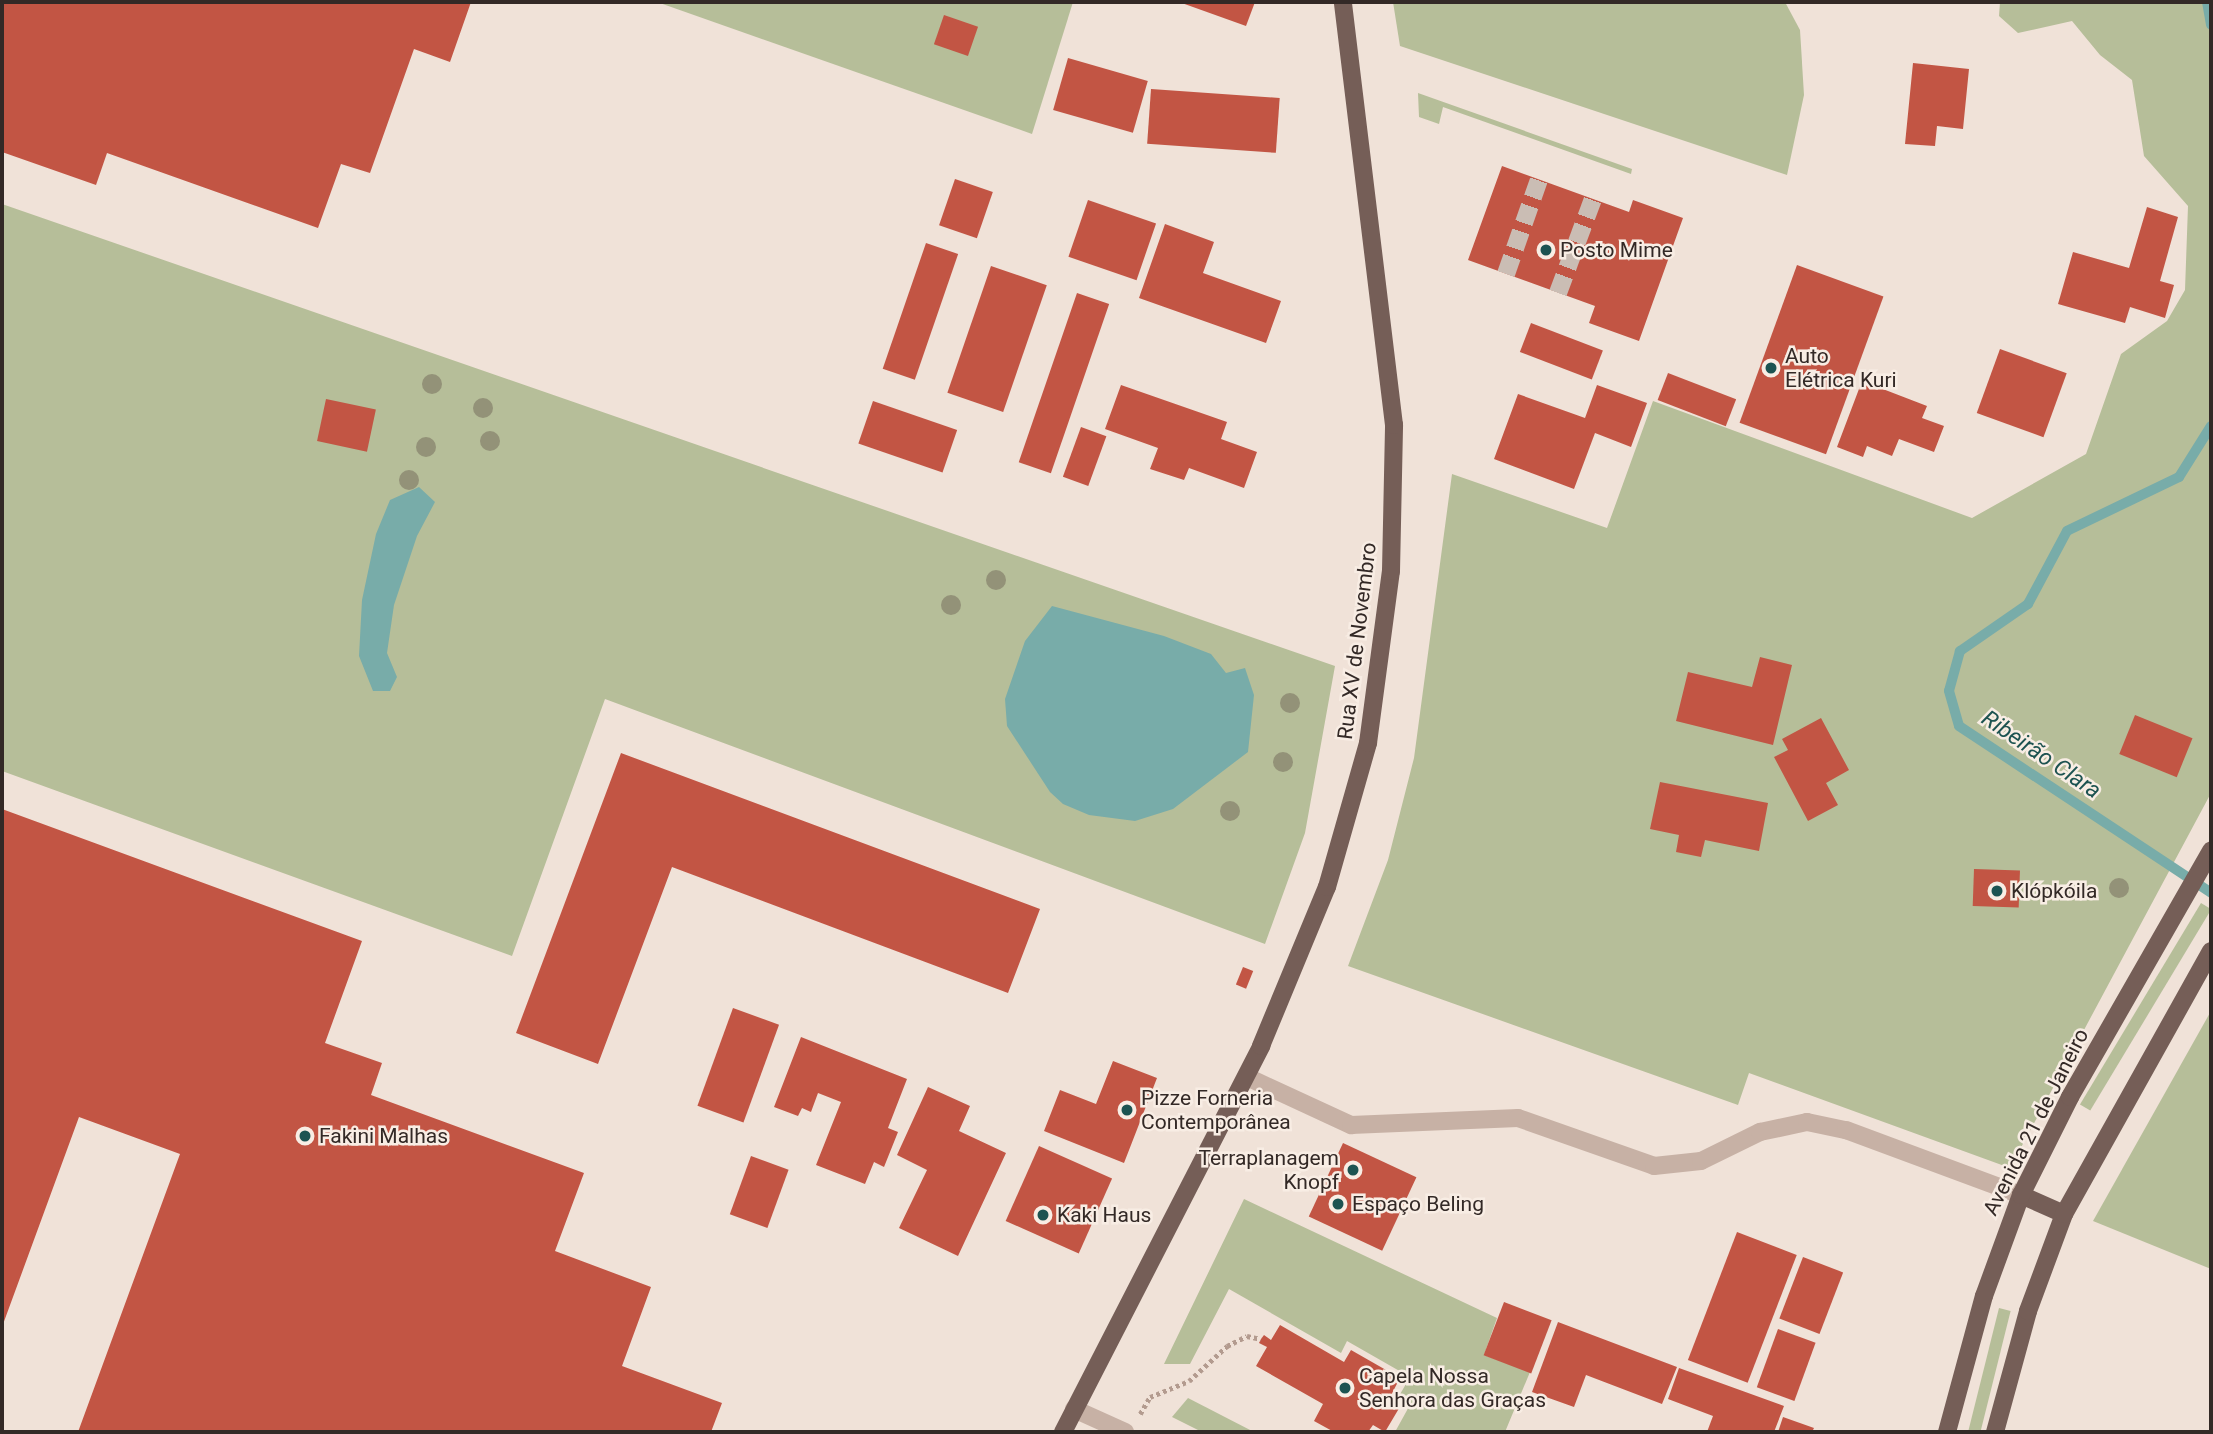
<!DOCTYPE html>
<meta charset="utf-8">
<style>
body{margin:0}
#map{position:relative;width:2213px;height:1434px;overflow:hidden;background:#f0e2d8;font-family:Roboto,sans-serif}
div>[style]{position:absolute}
.green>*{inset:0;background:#b6be99;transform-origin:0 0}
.water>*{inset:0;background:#78aca9}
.stream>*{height:10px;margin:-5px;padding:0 5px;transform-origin:5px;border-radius:5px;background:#78aca9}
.building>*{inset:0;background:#c25544;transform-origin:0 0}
.minor-tunnel>*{height:18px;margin-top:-9px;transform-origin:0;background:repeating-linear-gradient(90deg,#cabdb4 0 18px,transparent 0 27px)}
.path>*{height:4.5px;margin-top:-2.25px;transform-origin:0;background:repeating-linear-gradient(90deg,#b39b8f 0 3.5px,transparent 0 7px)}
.minor>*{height:18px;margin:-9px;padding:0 9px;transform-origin:9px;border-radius:9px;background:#c7b1a5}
.major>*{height:18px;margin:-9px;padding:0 9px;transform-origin:9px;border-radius:9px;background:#755e57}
.trees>*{width:20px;height:20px;margin:-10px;border-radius:50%;background:#939278}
.dots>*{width:19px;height:19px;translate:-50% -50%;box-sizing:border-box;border:4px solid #f8ede4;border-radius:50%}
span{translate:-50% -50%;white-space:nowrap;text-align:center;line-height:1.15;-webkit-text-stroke:5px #f8ede4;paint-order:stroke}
.poi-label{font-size:21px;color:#332926}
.left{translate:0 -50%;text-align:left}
.right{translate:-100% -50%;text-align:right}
.street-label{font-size:21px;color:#332926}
.water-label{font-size:23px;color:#1d5351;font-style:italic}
.frame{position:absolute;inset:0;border:4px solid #332926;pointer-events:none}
</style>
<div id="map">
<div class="green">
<div style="clip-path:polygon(657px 2px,1073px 2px,1032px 134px)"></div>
<div style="clip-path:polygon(1393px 2px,1785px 2px,1800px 30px,1804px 95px,1787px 175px,1400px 46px)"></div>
<div style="clip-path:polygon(2000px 2px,2211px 2px,2211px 793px,2010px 1168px,1749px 1073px,1738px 1105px,1348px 966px,1388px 860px,1414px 758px,1452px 474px,1607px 528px,1653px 401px,1972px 518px,2086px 454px,2121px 354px,2167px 321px,2185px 290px,2188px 206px,2144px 156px,2132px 80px,2100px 55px,2072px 21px,2018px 33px,1999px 16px)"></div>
<div style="clip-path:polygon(1418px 93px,1632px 169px,1631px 174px,1443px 107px,1439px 124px,1419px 117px)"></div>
<div style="clip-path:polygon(2px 204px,1335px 666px,1305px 833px,1265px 944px,605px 699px,512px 956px,2px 771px)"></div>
<div style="left:2201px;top:903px;width:12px;height:235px;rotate:31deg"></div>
<div style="clip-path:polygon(2211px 1011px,2211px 1269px,2093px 1221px)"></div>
<div style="clip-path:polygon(1244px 1199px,1497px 1318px,1484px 1355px,1530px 1372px,1505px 1432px,1395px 1432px,1411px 1403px,1399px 1396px,1410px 1377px,1347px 1341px,1341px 1353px,1229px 1289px,1190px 1364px,1164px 1364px)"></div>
<div style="left:1999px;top:1308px;width:12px;height:129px;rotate:14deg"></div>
<div style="clip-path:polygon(1188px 1398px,1254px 1432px,1202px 1432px,1172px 1417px)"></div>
</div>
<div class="water">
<div style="clip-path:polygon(419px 487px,435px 502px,417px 536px,394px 605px,387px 653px,397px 677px,390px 691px,373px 691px,359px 656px,362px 600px,376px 534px,390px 500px)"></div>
<div style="clip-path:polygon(1052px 606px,1164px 636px,1211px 654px,1226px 673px,1245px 668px,1254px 695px,1248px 752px,1173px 809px,1135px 821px,1089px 815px,1063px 804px,1050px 792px,1007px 726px,1005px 699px,1025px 641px)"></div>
</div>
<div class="stream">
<div style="left:2207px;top:2px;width:23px;rotate:80deg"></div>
<div style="left:2211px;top:426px;width:60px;rotate:122.1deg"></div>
<div style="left:2179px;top:477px;width:124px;rotate:154.3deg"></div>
<div style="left:2067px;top:531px;width:83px;rotate:118.1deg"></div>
<div style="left:2028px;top:604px;width:83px;rotate:145.3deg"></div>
<div style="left:1960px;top:651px;width:41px;rotate:105.4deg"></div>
<div style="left:1949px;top:691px;width:36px;rotate:74deg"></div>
<div style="left:1959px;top:726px;width:302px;rotate:33.5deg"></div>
</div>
<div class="building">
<div style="clip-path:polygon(2px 2px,471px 2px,450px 62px,414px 49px,370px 173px,341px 164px,318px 228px,107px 153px,96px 185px,2px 152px)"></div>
<div style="clip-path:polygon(1179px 2px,1255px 2px,1246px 26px)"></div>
<div style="left:944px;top:15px;width:36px;height:31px;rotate:19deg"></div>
<div style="left:1068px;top:58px;width:83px;height:54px;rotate:16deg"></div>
<div style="clip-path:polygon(1913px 63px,1969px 69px,1963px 129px,1937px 126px,1935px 146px,1905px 144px)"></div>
<div style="left:1151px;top:89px;width:129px;height:55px;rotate:4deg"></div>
<div style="clip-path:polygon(1502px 166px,1629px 212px,1633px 200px,1683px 218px,1639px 341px,1589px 323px,1595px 306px,1468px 260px)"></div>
<div style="left:955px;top:179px;width:40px;height:49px;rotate:19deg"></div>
<div style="left:1088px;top:200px;width:72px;height:60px;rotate:19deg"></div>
<div style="clip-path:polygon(2147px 207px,2178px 217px,2160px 281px,2174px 285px,2165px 318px,2130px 307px,2125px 323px,2058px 304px,2073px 252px,2129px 268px)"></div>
<div style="clip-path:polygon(1165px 224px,1214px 242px,1203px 273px,1281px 301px,1266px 343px,1139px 298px)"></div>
<div style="left:926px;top:243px;width:34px;height:133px;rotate:19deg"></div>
<div style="left:1797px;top:265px;width:92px;height:168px;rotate:20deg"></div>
<div style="left:991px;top:266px;width:59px;height:134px;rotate:19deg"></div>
<div style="left:1077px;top:293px;width:34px;height:179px;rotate:19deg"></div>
<div style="left:1531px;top:323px;width:77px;height:31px;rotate:21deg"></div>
<div style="left:2000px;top:349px;width:71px;height:68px;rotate:20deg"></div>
<div style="left:1668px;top:373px;width:73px;height:29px;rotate:21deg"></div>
<div style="clip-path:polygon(1862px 381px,1927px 406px,1922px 418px,1944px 426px,1934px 452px,1899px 439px,1892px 456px,1867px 446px,1863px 457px,1837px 447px)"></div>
<div style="clip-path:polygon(1121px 385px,1227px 422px,1221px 439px,1257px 452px,1244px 488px,1189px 468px,1184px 480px,1150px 469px,1158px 448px,1105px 429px)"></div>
<div style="clip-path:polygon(1597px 385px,1647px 403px,1631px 447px,1595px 433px,1574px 489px,1494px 459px,1518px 394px,1585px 418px)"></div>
<div style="left:326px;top:399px;width:51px;height:43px;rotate:12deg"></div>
<div style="left:873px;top:401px;width:89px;height:45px;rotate:19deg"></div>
<div style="left:1081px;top:427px;width:27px;height:53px;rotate:20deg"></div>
<div style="clip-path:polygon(1760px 657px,1792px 665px,1773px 745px,1676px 721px,1688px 672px,1752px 687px)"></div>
<div style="left:2135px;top:715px;width:62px;height:42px;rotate:22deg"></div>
<div style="clip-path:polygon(1821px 718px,1849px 770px,1826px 783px,1838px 805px,1808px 821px,1774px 757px,1788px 750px,1782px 739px)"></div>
<div style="clip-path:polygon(621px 753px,1040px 909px,1008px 993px,672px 867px,598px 1064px,516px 1033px)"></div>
<div style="clip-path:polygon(1660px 782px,1768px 803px,1759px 851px,1705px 840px,1701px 857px,1676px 852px,1679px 835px,1650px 829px)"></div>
<div style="clip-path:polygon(2px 809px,362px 941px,325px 1043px,382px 1063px,371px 1095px,584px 1173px,555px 1251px,651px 1287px,622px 1366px,722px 1403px,711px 1432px,78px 1432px,180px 1154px,79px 1117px,2px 1327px)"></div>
<div style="left:1974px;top:869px;width:46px;height:37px;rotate:2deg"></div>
<div style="left:1243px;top:967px;width:11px;height:19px;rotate:22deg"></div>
<div style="left:733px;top:1008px;width:49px;height:104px;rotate:20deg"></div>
<div style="clip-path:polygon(801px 1037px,907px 1079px,888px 1128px,898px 1132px,884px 1167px,874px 1162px,865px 1184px,816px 1165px,841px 1102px,818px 1093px,811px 1112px,802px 1108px,798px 1116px,774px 1107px)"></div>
<div style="clip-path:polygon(1113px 1061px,1157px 1078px,1124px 1163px,1044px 1131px,1060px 1090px,1096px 1104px)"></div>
<div style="clip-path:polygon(928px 1087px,970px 1106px,959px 1131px,1006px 1153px,958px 1256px,899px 1228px,927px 1170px,897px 1155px)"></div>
<div style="left:1343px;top:1143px;width:81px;height:81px;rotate:25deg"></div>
<div style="left:1039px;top:1146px;width:80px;height:82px;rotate:24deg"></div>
<div style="left:751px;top:1156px;width:40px;height:62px;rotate:20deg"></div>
<div style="left:1737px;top:1232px;width:64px;height:137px;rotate:21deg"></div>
<div style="left:1803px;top:1257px;width:43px;height:66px;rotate:21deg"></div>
<div style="left:1504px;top:1302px;width:51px;height:57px;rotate:21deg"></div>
<div style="clip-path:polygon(1558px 1322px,1677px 1367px,1662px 1404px,1586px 1375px,1574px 1407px,1532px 1392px)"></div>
<div style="clip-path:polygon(1280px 1325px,1344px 1362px,1351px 1350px,1400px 1378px,1389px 1399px,1401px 1405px,1385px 1432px,1373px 1425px,1368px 1432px,1334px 1432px,1314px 1421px,1323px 1404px,1256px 1366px,1267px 1347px,1259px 1343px,1261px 1339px,1264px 1335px,1271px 1340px)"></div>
<div style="left:1778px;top:1329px;width:40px;height:62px;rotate:20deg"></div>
<div style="clip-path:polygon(1679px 1368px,1784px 1406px,1774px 1432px,1707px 1432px,1713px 1416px,1668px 1399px)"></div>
<div style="clip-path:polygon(1783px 1417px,1814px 1428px,1812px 1432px,1778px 1432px)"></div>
</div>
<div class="minor-tunnel">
<div style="left:1506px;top:274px;width:100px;rotate:-70.7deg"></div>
<div style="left:1558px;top:293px;width:100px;rotate:-69.6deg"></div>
</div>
<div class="path">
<div style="left:1140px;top:1414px;width:20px;rotate:-60deg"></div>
<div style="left:1150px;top:1397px;width:42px;rotate:-22.3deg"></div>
<div style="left:1189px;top:1381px;width:52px;rotate:-42.6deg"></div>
<div style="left:1227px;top:1346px;width:22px;rotate:-27deg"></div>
<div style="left:1247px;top:1336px;width:14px;rotate:12deg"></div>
</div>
<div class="minor">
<div style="left:1247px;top:1077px;width:115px;rotate:24.8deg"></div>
<div style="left:1351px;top:1125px;width:167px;rotate:-2.4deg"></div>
<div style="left:1518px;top:1118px;width:144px;rotate:19.4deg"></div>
<div style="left:1654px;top:1166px;width:47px;rotate:-6.1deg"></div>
<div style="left:1701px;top:1161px;width:66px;rotate:-26.2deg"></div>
<div style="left:1760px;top:1132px;width:48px;rotate:-12deg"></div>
<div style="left:1807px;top:1122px;width:40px;rotate:12deg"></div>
<div style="left:1846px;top:1130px;width:187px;rotate:20.4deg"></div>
<div style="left:1074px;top:1409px;width:56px;rotate:24.3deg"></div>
</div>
<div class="major">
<div style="left:2021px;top:1195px;width:47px;rotate:23.8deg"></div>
<div style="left:1063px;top:1432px;width:434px;rotate:-62.8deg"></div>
<div style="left:1261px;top:1046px;width:172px;rotate:-67.5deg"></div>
<div style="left:1327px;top:887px;width:150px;rotate:-74.1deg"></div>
<div style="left:1368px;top:743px;width:174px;rotate:-82.4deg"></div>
<div style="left:1391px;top:571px;width:146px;rotate:-88.8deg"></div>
<div style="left:1394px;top:425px;width:426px;rotate:-96.9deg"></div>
<div style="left:1947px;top:1432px;width:141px;rotate:-74.8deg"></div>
<div style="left:1984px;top:1296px;width:108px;rotate:-69.9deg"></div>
<div style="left:2021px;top:1195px;width:110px;rotate:-63.4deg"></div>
<div style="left:2070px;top:1097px;width:284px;rotate:-60.2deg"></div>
<div style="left:1995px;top:1432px;width:125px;rotate:-74.7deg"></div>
<div style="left:2028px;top:1311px;width:103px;rotate:-69.6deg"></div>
<div style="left:2064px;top:1214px;width:301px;rotate:-60.8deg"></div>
</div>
<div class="trees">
<div style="left:432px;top:384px"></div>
<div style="left:483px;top:408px"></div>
<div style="left:490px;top:441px"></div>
<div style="left:426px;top:447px"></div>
<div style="left:409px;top:480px"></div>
<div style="left:996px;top:580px"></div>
<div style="left:951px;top:605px"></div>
<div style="left:1290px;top:703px"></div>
<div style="left:1283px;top:762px"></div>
<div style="left:1230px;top:811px"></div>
<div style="left:2119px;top:888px"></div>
</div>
<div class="dots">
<div style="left:1546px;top:250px;background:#1d5351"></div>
<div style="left:1771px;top:368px;background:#1d5351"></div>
<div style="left:1997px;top:891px;background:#1d5351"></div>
<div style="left:1127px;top:1110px;background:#1d5351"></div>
<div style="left:305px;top:1136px;background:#1d5351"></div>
<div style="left:1353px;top:1170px;background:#1d5351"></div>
<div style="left:1338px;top:1204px;background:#1d5351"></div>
<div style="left:1043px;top:1215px;background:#1d5351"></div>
<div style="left:1345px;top:1388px;background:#1d5351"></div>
</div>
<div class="poi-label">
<span class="left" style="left:1560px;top:250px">Posto Mime</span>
<span class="left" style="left:1785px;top:368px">Auto<br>Elétrica Kuri</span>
<span class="left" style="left:2011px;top:891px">Klópkóila</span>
<span class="left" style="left:1141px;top:1110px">Pizze Forneria<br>Contemporânea</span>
<span class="left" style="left:319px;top:1136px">Fakini Malhas</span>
<span class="right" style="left:1339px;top:1170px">Terraplanagem<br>Knopf</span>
<span class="left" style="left:1352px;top:1204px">Espaço Beling</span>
<span class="left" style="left:1057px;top:1215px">Kaki Haus</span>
<span class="left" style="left:1359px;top:1388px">Capela Nossa<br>Senhora das Graças</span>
</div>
<div class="street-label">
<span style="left:1357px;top:641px;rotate:-83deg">Rua XV de Novembro</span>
<span style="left:2036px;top:1122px;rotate:-63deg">Avenida 21 de Janeiro</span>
</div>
<div class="water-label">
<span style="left:2041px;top:755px;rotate:34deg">Ribeirão Clara</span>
</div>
<div class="frame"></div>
</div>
